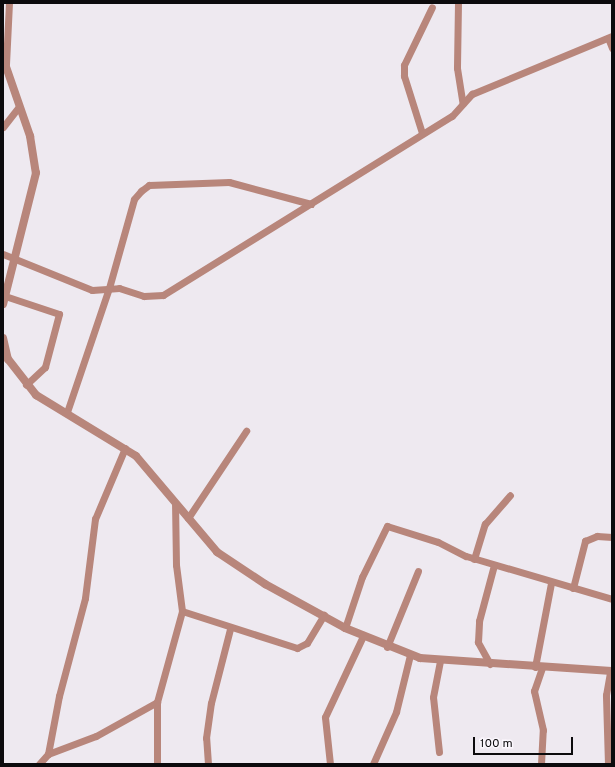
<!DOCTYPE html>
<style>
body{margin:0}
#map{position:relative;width:615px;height:767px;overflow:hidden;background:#eee9f0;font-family:Overpass,sans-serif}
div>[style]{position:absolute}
.minor>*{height:7px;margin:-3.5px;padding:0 3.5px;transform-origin:3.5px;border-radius:3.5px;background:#b8867b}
.tertiary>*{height:8px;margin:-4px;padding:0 4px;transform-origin:4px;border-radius:4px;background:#b8867b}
span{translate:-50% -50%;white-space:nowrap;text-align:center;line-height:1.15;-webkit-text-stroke:4px #fbf7fd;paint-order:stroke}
.frame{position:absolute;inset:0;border:4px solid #0c0b0d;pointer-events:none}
.scale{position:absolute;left:473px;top:737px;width:100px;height:18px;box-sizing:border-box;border:2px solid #0c0b0d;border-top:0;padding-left:5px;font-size:12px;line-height:14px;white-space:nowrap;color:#0c0b0d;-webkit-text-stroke:3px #fbf7fd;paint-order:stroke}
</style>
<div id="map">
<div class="minor">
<div style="left:458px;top:3px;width:65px;rotate:90.9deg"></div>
<div style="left:457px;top:68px;width:36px;rotate:81deg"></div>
<div style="left:608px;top:38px;width:11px;rotate:68deg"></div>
<div style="left:6px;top:64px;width:61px;rotate:-87.2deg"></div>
<div style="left:3px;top:127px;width:24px;rotate:-52deg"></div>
<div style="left:422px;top:133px;width:60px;rotate:-107.5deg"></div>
<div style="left:404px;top:76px;width:11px;rotate:-90deg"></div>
<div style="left:404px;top:65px;width:64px;rotate:-64.2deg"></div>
<div style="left:3px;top:254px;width:96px;rotate:22deg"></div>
<div style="left:92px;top:290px;width:27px;rotate:-4deg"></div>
<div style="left:119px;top:288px;width:26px;rotate:18deg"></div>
<div style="left:144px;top:296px;width:19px;rotate:-3deg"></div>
<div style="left:163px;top:295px;width:340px;rotate:-31.8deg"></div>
<div style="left:452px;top:116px;width:30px;rotate:-48deg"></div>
<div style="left:472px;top:94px;width:152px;rotate:-22.5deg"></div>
<div style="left:5px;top:296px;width:57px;rotate:18.4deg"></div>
<div style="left:59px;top:314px;width:55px;rotate:104.8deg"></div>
<div style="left:45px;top:367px;width:26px;rotate:137deg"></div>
<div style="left:67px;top:412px;width:131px;rotate:-71.3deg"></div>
<div style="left:109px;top:288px;width:92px;rotate:-74.3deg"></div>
<div style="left:134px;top:199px;width:11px;rotate:-49deg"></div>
<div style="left:141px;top:191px;width:10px;rotate:-37deg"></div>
<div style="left:149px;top:185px;width:80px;rotate:-2.1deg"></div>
<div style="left:229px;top:182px;width:85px;rotate:15deg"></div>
<div style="left:188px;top:518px;width:105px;rotate:-56.3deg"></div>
<div style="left:474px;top:559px;width:37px;rotate:-73deg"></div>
<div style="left:485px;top:524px;width:38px;rotate:-49deg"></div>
<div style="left:573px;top:588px;width:49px;rotate:-75.7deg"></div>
<div style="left:585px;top:541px;width:13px;rotate:-23deg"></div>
<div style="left:597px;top:536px;width:15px;rotate:4deg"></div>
<div style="left:182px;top:611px;width:121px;rotate:17.8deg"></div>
<div style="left:297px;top:648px;width:11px;rotate:-27deg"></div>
<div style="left:307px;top:643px;width:33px;rotate:-59deg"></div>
<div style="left:345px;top:628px;width:54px;rotate:-71.6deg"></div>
<div style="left:362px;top:577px;width:57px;rotate:-63.9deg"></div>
<div style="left:387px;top:526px;width:53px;rotate:17.4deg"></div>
<div style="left:438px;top:542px;width:31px;rotate:27deg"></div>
<div style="left:466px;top:556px;width:152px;rotate:16.4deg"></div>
<div style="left:387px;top:647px;width:82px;rotate:-67.8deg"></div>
<div style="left:490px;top:664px;width:25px;rotate:-119deg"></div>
<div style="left:478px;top:642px;width:21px;rotate:-87deg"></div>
<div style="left:479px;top:621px;width:58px;rotate:-75deg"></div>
<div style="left:535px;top:667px;width:86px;rotate:-79.2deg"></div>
<div style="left:439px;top:752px;width:55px;rotate:-96.2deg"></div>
<div style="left:433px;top:697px;width:38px;rotate:-79deg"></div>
<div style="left:48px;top:754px;width:59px;rotate:-79.3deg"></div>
<div style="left:59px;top:696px;width:101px;rotate:-75.1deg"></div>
<div style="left:85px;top:598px;width:80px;rotate:-82.8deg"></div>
<div style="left:95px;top:519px;width:77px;rotate:-67.1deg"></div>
<div style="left:39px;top:764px;width:13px;rotate:-48deg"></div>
<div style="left:48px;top:754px;width:51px;rotate:-20.6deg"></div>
<div style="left:96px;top:736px;width:70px;rotate:-29.1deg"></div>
<div style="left:157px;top:764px;width:62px;rotate:-90deg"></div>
<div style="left:157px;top:702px;width:94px;rotate:-74.6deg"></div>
<div style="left:182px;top:611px;width:46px;rotate:-97.4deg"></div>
<div style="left:176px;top:565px;width:61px;rotate:-90.9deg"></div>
<div style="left:208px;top:764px;width:26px;rotate:-94deg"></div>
<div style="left:206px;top:738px;width:35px;rotate:-82deg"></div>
<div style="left:211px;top:703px;width:76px;rotate:-75.6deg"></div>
<div style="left:330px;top:764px;width:47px;rotate:-96.1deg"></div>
<div style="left:325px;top:717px;width:89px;rotate:-64.9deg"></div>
<div style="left:373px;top:764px;width:57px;rotate:-66.1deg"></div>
<div style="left:396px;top:712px;width:59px;rotate:-76.2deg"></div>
<div style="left:541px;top:764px;width:34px;rotate:-87deg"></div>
<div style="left:543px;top:730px;width:40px;rotate:-103deg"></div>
<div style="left:534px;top:691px;width:24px;rotate:-71deg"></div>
<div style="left:608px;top:764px;width:69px;rotate:-91.7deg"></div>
<div style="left:606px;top:695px;width:23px;rotate:-80deg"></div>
</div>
<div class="tertiary">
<div style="left:3px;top:58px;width:83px;rotate:70.9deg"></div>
<div style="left:30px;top:136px;width:37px;rotate:81deg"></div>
<div style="left:36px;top:173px;width:135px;rotate:104.1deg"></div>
<div style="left:3px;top:338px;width:22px;rotate:77deg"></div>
<div style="left:8px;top:359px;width:46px;rotate:52.1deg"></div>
<div style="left:36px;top:395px;width:117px;rotate:31.4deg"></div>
<div style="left:136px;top:456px;width:126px;rotate:49.8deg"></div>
<div style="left:217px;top:552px;width:58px;rotate:33.7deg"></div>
<div style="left:265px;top:584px;width:91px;rotate:28.8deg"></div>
<div style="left:345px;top:628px;width:81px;rotate:21.8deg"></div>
<div style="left:420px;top:658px;width:192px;rotate:3.9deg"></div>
</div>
<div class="frame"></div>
<div class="scale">100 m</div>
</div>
